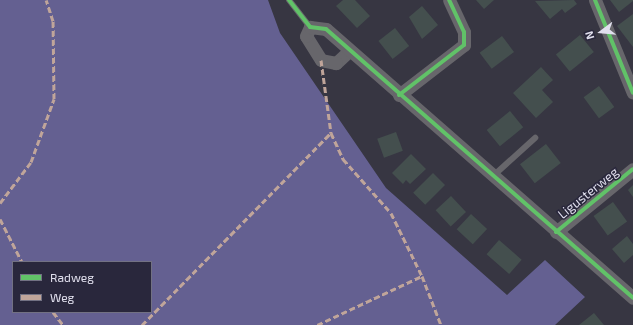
<!DOCTYPE html>
<style>
body{margin:0}
#map{position:relative;width:633px;height:325px;overflow:hidden;background:#373642;font-family:"Exo 2",sans-serif}
div>[style]{position:absolute}
.forest>*{inset:0;background:#646091}
.building>*{inset:0;background:#444f4e;transform-origin:0 0}
.lane>*{height:6px;margin:-3px;padding:0 3px;transform-origin:3px;border-radius:3px;background:#67666b}
.street>*{height:13px;margin:-6.5px;padding:0 6.5px;transform-origin:6.5px;border-radius:6.5px;background:#67666b}
.quiet>*{height:3px;margin-top:-1.5px;transform-origin:0;background:repeating-linear-gradient(90deg,#c0a59a 0 6px,transparent 0 9px)}
.cycleway>*{height:4px;margin:-2px;padding:0 2px;transform-origin:2px;border-radius:2px;background:#61c268}
span{translate:-50% -50%;white-space:nowrap;text-align:center;line-height:1.15;-webkit-text-stroke:3px #29273c;paint-order:stroke}
.street-label{font-size:13px;color:#e0dfed}
.legend{position:absolute;left:12px;top:261px;width:140px;height:52px;box-sizing:border-box;background:#29273c;border:1px solid #727183;margin:0;padding:5px 7px;list-style:none;font-size:12px;color:#e0dfed}
.legend li{display:flex;align-items:center;gap:8px;height:20px}
.legend b{width:20px;border:1px solid #727183}
.north{position:absolute;left:581px;top:12px;width:40px;height:40px;-webkit-text-stroke:3px #29273c;paint-order:stroke;rotate:254deg;font-size:11px;font-weight:700;line-height:16px;text-align:center;color:#e0dfed}
.north::after{content:'';display:block;margin:auto;width:14px;height:18px;background:#e0dfed;clip-path:polygon(50% 0,100% 100%,50% 72%,0 100%)}
</style>
<div id="map">
<div class="forest">
<div style="clip-path:polygon(evenodd,0 0,268px 0,280px 33px,386px 188px,507px 295px,545px 260px,585px 297px,555px 325px,0 325px,0 0,13px 262px,151px 262px,151px 312px,13px 312px,13px 262px)"></div>
</div>
<div class="building">
<div style="clip-path:polygon(343px 0,355px 0,370px 16px,357px 28px,336px 6px)"></div>
<div style="clip-path:polygon(476px 0,494px 0,484px 9px)"></div>
<div style="clip-path:polygon(574px 0,577px 4px,565px 13px,562px 9px,550px 19px,535px 1px)"></div>
<div style="clip-path:polygon(610px 0,633px 0,633px 1px,619px 12px)"></div>
<div style="clip-path:polygon(422px 6px,438px 25px,422px 39px,409px 17px)"></div>
<div style="clip-path:polygon(633px 14px,633px 47px,617px 26px)"></div>
<div style="left:395px;top:28px;width:23px;height:21px;rotate:52deg"></div>
<div style="left:580px;top:35px;width:22px;height:31px;rotate:51deg"></div>
<div style="left:502px;top:36px;width:20px;height:28px;rotate:53deg"></div>
<div style="clip-path:polygon(541px 67px,553px 80px,542px 90px,553px 102px,536px 118px,513px 93px)"></div>
<div style="left:599px;top:86px;width:26px;height:19px;rotate:54deg"></div>
<div style="left:510px;top:111px;width:21px;height:30px;rotate:51deg"></div>
<div style="left:396px;top:132px;width:20px;height:20px;rotate:70deg"></div>
<div style="left:546px;top:144px;width:24px;height:33px;rotate:52deg"></div>
<div style="clip-path:polygon(411px 154px,426px 169px,410px 184px,406px 180px,403px 184px,392px 173px)"></div>
<div style="left:433px;top:173px;width:17px;height:28px;rotate:45deg"></div>
<div style="clip-path:polygon(633px 185px,633px 197px,628px 190px)"></div>
<div style="left:451px;top:196px;width:22px;height:21px;rotate:47deg"></div>
<div style="left:613px;top:202px;width:24px;height:24px;rotate:54deg"></div>
<div style="left:471px;top:214px;width:22px;height:21px;rotate:43deg"></div>
<div style="clip-path:polygon(627px 236px,633px 244px,633px 255px,624px 263px,612px 249px)"></div>
<div style="left:499px;top:240px;width:30px;height:19px;rotate:41deg"></div>
<div style="clip-path:polygon(594px 313px,604px 325px,579px 325px)"></div>
</div>
<div class="lane">
<div style="left:289px;top:0;width:34px;rotate:52deg"></div>
<div style="left:493px;top:176px;width:57px;rotate:-42.1deg"></div>
</div>
<div class="street">
<div style="left:595px;top:0;width:100px;rotate:67.8deg"></div>
<div style="left:349px;top:51px;width:18px;rotate:137deg"></div>
<div style="left:336px;top:63px;width:15px;rotate:-169deg"></div>
<div style="left:321px;top:60px;width:28px;rotate:-122deg"></div>
<div style="left:306px;top:36px;width:10px;rotate:-66deg"></div>
<div style="left:310px;top:27px;width:16px;rotate:7deg"></div>
<div style="left:326px;top:29px;width:408px;rotate:41.2deg"></div>
<div style="left:399px;top:95px;width:82px;rotate:-37.6deg"></div>
<div style="left:464px;top:45px;width:13px;rotate:-90deg"></div>
<div style="left:464px;top:32px;width:35px;rotate:-115deg"></div>
<div style="left:556px;top:232px;width:99px;rotate:-39.3deg"></div>
</div>
<div class="quiet">
<div style="left:321px;top:60px;width:74px;rotate:82.2deg"></div>
<div style="left:331px;top:133px;width:29px;rotate:65deg"></div>
<div style="left:343px;top:159px;width:72px;rotate:48.4deg"></div>
<div style="left:391px;top:213px;width:70px;rotate:63.8deg"></div>
<div style="left:422px;top:276px;width:53px;rotate:68.8deg"></div>
<div style="left:0;top:203px;width:51px;rotate:-52.9deg"></div>
<div style="left:31px;top:162px;width:67px;rotate:-69.9deg"></div>
<div style="left:54px;top:99px;width:78px;rotate:-90.7deg"></div>
<div style="left:53px;top:21px;width:22px;rotate:-108deg"></div>
<div style="left:0;top:219px;width:48px;rotate:62.9deg"></div>
<div style="left:53px;top:312px;width:16px;rotate:52deg"></div>
<div style="left:142px;top:325px;width:269px;rotate:-45.5deg"></div>
<div style="left:317px;top:325px;width:116px;rotate:-25deg"></div>
</div>
<div class="cycleway">
<div style="left:289px;top:0;width:34px;rotate:52deg"></div>
<div style="left:310px;top:27px;width:16px;rotate:7deg"></div>
<div style="left:326px;top:29px;width:408px;rotate:41.2deg"></div>
<div style="left:595px;top:0;width:100px;rotate:67.8deg"></div>
<div style="left:399px;top:95px;width:82px;rotate:-37.6deg"></div>
<div style="left:464px;top:45px;width:13px;rotate:-90deg"></div>
<div style="left:464px;top:32px;width:35px;rotate:-115deg"></div>
<div style="left:556px;top:232px;width:99px;rotate:-39.3deg"></div>
</div>
<div class="street-label">
<span style="left:588px;top:193px;rotate:-39deg">Ligusterweg</span>
</div>
<ul class="legend">
<li><b style="height:5px;background:#61c268"></b>Radweg</li>
<li><b style="height:5px;background:#c0a59a"></b>Weg</li>
</ul>
<div class="north">N</div>
</div>
